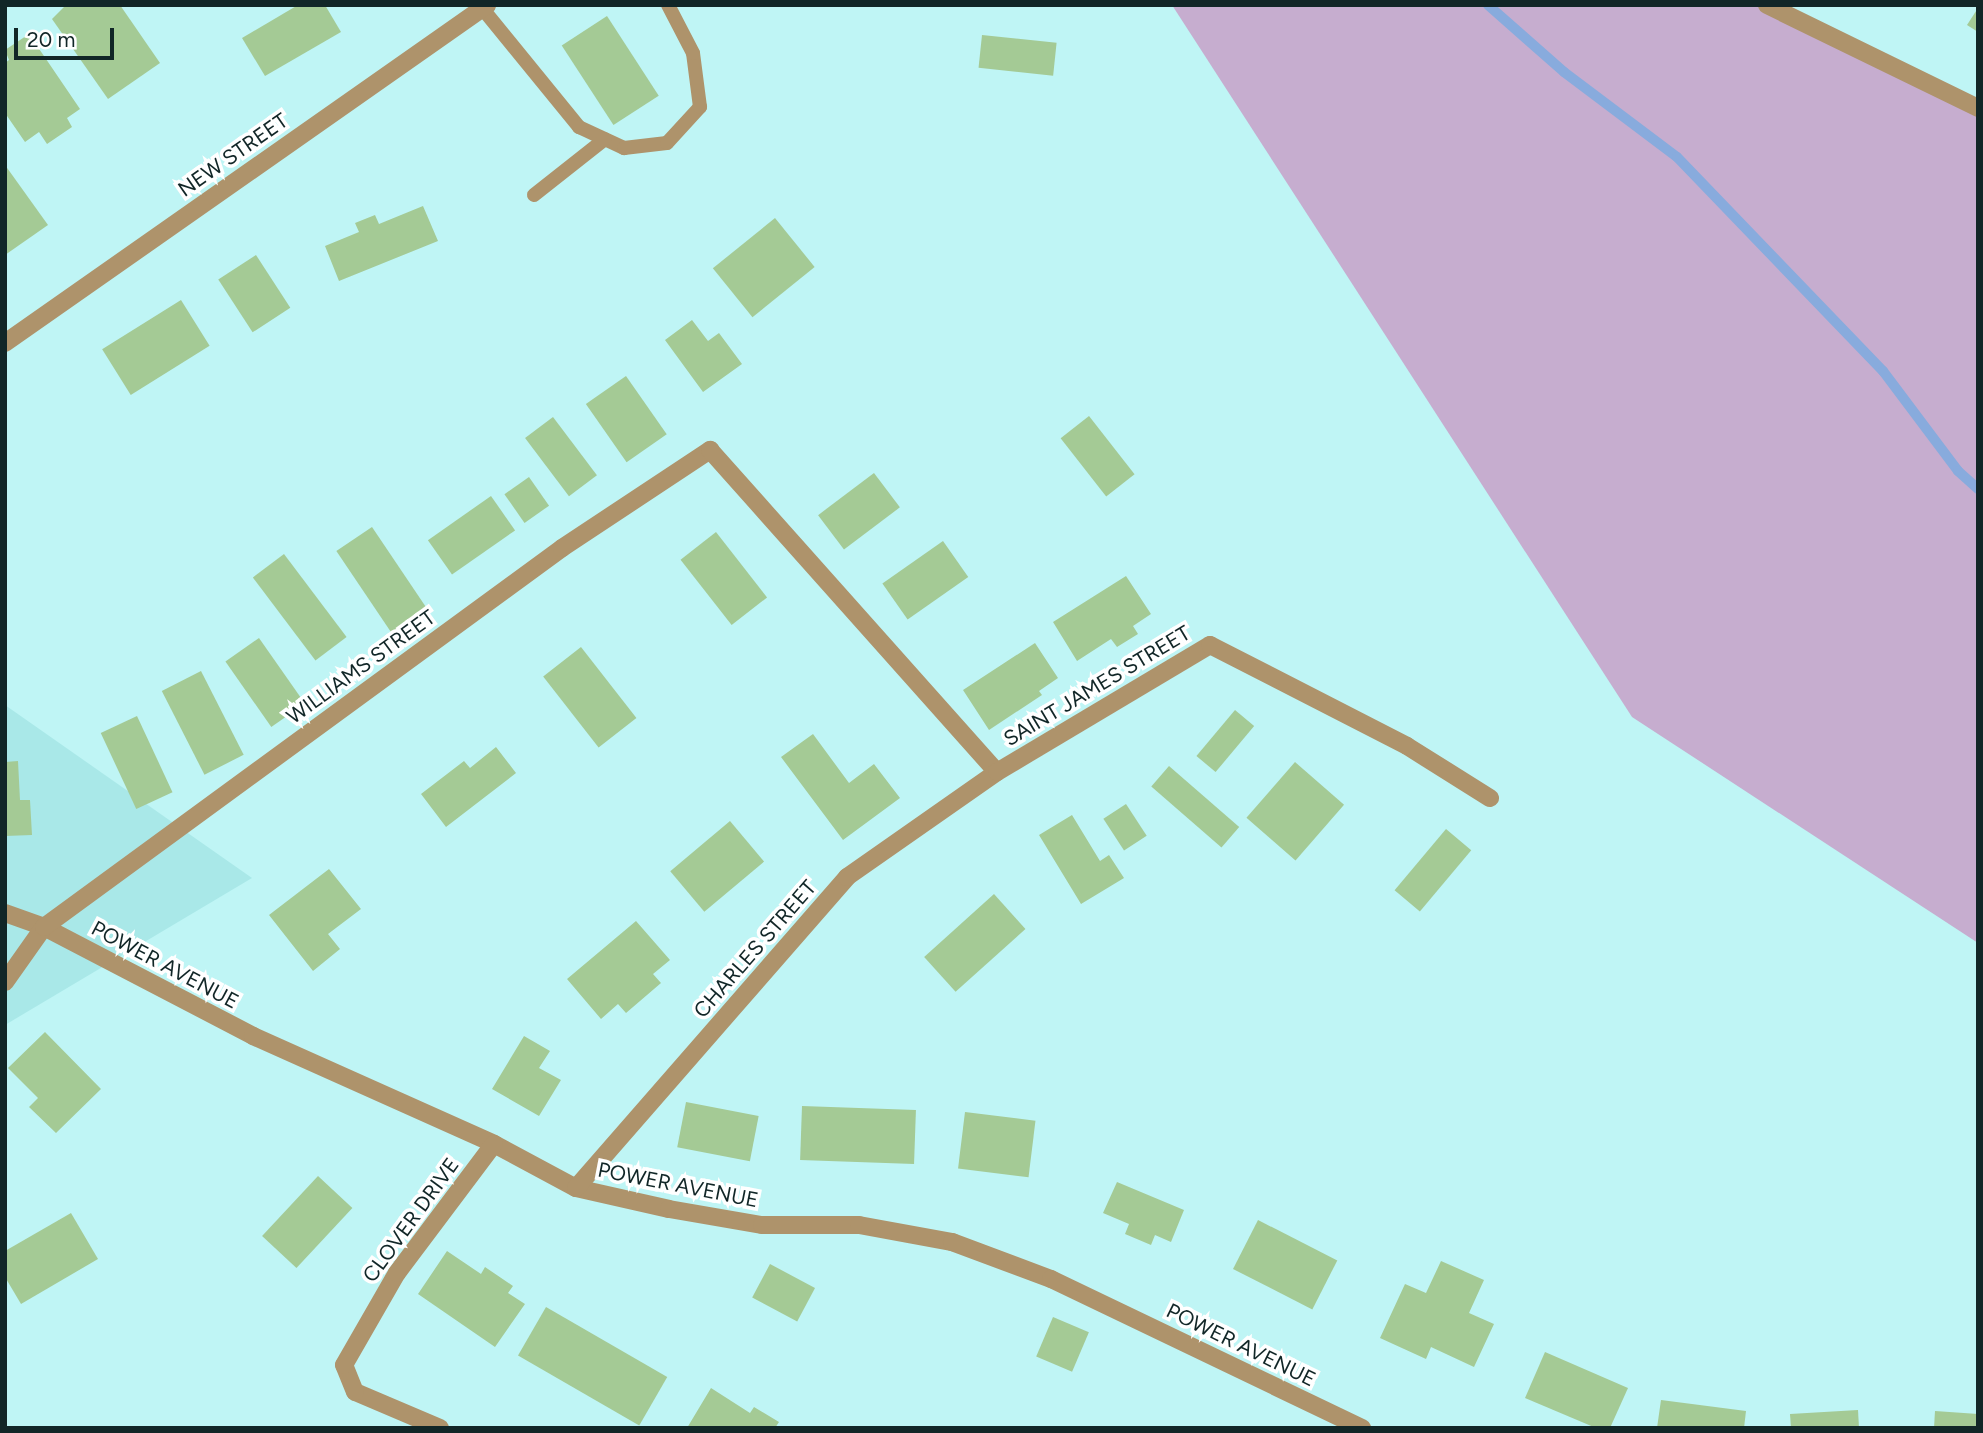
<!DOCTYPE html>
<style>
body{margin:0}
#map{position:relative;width:1983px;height:1433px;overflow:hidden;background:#bff5f5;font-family:Figtree,sans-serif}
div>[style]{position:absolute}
.built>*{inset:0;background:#a9e8e8}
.green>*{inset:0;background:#c6adcf}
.stream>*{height:10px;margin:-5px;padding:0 5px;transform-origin:5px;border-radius:5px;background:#88abdd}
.building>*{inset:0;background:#a4ca95;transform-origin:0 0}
.lane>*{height:14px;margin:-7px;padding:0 7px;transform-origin:7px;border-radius:7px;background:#ae936b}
.street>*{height:18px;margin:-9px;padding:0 9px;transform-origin:9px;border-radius:9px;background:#ae936b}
span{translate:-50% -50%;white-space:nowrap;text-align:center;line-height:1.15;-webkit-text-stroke:7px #fff;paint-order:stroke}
.street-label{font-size:21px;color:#112627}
.frame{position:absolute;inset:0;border:7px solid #112627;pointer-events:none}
.scale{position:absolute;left:14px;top:28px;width:100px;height:32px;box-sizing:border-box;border:4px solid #112627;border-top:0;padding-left:9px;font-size:21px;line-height:24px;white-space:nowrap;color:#112627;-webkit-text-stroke:5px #fff;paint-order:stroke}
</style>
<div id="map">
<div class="built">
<div style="clip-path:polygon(5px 705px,252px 878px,5px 1025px)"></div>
</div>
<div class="green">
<div style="clip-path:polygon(1172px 5px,1774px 5px,1978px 110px,1978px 943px,1632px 717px)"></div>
</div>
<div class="stream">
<div style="left:1488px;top:5px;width:101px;rotate:41.4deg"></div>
<div style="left:1564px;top:72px;width:141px;rotate:37deg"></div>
<div style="left:1677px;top:157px;width:297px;rotate:46.1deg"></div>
<div style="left:1883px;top:371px;width:125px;rotate:53.1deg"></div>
<div style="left:1958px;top:471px;width:27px;rotate:42deg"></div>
</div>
<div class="building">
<div style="clip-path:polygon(66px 5px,120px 5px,160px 63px,108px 99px,52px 19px)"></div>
<div style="clip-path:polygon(298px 5px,325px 5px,341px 32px,265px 76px,242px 38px)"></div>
<div style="clip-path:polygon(1978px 8px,1978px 32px,1967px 25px)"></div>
<div style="left:607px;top:16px;width:95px;height:54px;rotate:57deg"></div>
<div style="clip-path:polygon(29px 34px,80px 109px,67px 118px,72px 127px,47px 144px,39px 132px,25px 142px,5px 113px,5px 63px,9px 60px,5px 50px)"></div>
<div style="left:982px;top:35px;width:75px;height:33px;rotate:6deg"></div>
<div style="clip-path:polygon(5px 165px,48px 225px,5px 255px)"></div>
<div style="clip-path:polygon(423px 206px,438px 241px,339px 281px,325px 246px,359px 232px,355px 223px,375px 215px,379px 224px)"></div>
<div style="left:775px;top:218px;width:63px;height:80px;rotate:51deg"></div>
<div style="left:256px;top:255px;width:63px;height:45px;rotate:57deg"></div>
<div style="left:181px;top:300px;width:54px;height:93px;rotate:58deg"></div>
<div style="clip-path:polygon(692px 320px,708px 341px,719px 333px,742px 364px,703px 392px,665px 340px)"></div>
<div style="left:626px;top:376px;width:71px;height:49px;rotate:55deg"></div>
<div style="left:1089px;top:416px;width:74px;height:36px;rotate:52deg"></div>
<div style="left:553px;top:417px;width:73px;height:35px;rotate:53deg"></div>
<div style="left:874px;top:473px;width:43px;height:70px;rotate:53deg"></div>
<div style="left:529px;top:477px;width:35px;height:30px;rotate:55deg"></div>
<div style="left:491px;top:496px;width:42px;height:77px;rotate:55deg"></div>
<div style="left:372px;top:527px;width:103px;height:43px;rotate:56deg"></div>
<div style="left:716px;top:532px;width:83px;height:45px;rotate:52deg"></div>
<div style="left:943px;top:541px;width:44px;height:74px;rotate:55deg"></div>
<div style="left:284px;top:554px;width:104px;height:39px;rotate:53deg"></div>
<div style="clip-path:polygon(1126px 576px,1151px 614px,1133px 626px,1138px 634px,1117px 647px,1111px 639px,1077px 661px,1053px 622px)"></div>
<div style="left:259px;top:638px;width:80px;height:41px;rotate:55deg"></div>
<div style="clip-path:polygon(1035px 643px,1058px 678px,1039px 691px,1042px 695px,989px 730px,963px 690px)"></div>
<div style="left:581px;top:647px;width:90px;height:48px;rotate:52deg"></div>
<div style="left:201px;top:671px;width:94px;height:44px;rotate:63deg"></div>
<div style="left:1235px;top:710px;width:25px;height:60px;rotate:40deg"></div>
<div style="left:137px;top:716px;width:84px;height:40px;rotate:65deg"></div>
<div style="clip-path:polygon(813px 734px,849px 783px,874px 764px,900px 798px,843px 840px,781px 757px)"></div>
<div style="clip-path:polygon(496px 747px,516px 773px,446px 827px,421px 794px,464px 761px,470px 768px)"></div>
<div style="clip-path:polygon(18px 761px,20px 800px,30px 800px,32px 835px,5px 836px,5px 762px)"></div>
<div style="left:1295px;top:762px;width:65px;height:74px;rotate:41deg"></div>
<div style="left:1169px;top:766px;width:93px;height:27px;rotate:41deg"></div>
<div style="left:1126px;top:804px;width:38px;height:27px;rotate:57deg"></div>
<div style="clip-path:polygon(1072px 815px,1100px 861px,1109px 855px,1124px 878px,1081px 904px,1039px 835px)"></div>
<div style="left:730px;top:821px;width:53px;height:78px;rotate:50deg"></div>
<div style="left:1446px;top:829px;width:33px;height:80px;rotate:40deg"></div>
<div style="clip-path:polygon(329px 869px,361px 909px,328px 934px,340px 949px,313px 971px,269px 915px)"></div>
<div style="left:994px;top:894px;width:47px;height:94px;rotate:48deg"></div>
<div style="clip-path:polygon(636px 921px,670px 960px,653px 974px,661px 983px,626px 1013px,618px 1004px,601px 1019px,567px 979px)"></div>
<div style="clip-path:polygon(45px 1032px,101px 1089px,56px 1133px,29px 1107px,38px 1098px,8px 1068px)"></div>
<div style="clip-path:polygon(524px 1036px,550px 1051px,539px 1068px,561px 1080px,539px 1116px,492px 1089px)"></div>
<div style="left:686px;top:1102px;width:74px;height:46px;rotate:11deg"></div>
<div style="left:802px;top:1106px;width:114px;height:54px;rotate:2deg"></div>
<div style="left:965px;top:1112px;width:71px;height:57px;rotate:7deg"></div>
<div style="left:318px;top:1176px;width:47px;height:82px;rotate:43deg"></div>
<div style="clip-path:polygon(1117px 1182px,1184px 1210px,1171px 1242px,1155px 1235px,1151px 1245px,1125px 1234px,1129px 1224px,1103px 1213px)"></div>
<div style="clip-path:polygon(71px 1213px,98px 1259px,21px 1304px,5px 1277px,5px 1251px)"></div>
<div style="left:1258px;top:1220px;width:89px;height:55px;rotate:27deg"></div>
<div style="clip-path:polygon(447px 1251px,481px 1274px,485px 1267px,513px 1286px,508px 1293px,525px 1304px,495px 1347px,418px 1294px)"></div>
<div style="clip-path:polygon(1441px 1261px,1484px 1280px,1469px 1313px,1494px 1324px,1474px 1367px,1431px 1347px,1426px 1359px,1380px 1338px,1405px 1284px,1426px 1293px)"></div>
<div style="left:770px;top:1264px;width:51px;height:38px;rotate:28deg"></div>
<div style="left:546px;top:1307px;width:140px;height:56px;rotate:30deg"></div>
<div style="left:1053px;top:1317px;width:39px;height:43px;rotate:23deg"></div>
<div style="clip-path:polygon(1545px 1352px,1628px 1388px,1610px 1428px,1596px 1428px,1525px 1398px)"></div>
<div style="clip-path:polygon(711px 1388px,750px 1413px,754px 1407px,779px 1422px,775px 1428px,687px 1428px)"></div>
<div style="clip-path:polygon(1661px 1400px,1746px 1411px,1744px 1428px,1657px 1428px)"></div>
<div style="clip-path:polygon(1858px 1410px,1859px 1428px,1791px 1428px,1790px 1414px)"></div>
<div style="clip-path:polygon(1935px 1411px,1978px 1414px,1978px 1428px,1934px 1428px)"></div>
</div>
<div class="lane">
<div style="left:482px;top:8px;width:154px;rotate:50.8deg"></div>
<div style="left:579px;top:127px;width:50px;rotate:25deg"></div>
<div style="left:624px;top:148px;width:43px;rotate:-6.6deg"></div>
<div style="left:667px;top:143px;width:49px;rotate:-47.5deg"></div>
<div style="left:700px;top:107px;width:54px;rotate:-97.4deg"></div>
<div style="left:693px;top:53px;width:54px;rotate:-117.5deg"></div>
<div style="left:534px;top:195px;width:90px;rotate:-38.3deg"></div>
</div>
<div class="street">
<div style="left:1767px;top:5px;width:235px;rotate:26deg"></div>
<div style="left:5px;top:343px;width:589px;rotate:-35.04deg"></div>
<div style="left:5px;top:913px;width:41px;rotate:19.7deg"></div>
<div style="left:44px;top:927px;width:236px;rotate:27.5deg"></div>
<div style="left:253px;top:1036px;width:264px;rotate:24.1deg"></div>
<div style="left:494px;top:1144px;width:93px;rotate:28.2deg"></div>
<div style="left:576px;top:1188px;width:95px;rotate:12.7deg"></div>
<div style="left:669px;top:1209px;width:94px;rotate:9.8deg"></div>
<div style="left:762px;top:1225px;width:97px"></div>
<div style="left:859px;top:1225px;width:95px;rotate:10.4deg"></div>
<div style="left:952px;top:1242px;width:106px;rotate:20.5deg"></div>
<div style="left:1051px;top:1279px;width:345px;rotate:25.6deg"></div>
<div style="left:5px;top:982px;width:67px;rotate:-54.7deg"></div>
<div style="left:44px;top:927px;width:642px;rotate:-36.19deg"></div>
<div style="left:562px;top:548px;width:178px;rotate:-33.5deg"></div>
<div style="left:710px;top:450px;width:431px;rotate:48.3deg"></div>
<div style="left:576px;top:1188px;width:413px;rotate:-48.9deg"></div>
<div style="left:847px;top:877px;width:183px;rotate:-35deg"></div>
<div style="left:997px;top:772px;width:248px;rotate:-30.8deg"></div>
<div style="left:1210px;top:645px;width:221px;rotate:27.1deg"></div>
<div style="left:1407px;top:746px;width:98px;rotate:32.1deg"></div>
<div style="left:440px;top:1428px;width:92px;rotate:-157deg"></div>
<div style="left:355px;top:1392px;width:29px;rotate:-112deg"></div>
<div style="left:344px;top:1365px;width:106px;rotate:-60.1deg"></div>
<div style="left:397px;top:1273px;width:161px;rotate:-53.1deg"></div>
</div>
<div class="street-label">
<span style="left:233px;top:155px;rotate:-35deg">NEW STREET</span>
<span style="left:361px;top:667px;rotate:-36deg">WILLIAMS STREET</span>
<span style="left:1097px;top:686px;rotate:-31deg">SAINT JAMES STREET</span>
<span style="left:755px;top:949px;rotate:-49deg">CHARLES STREET</span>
<span style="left:165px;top:965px;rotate:28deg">POWER AVENUE</span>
<span style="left:678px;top:1185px;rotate:11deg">POWER AVENUE</span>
<span style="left:411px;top:1220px;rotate:-54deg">CLOVER DRIVE</span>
<span style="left:1241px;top:1345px;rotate:26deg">POWER AVENUE</span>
</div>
<div class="frame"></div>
<div class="scale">20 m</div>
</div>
